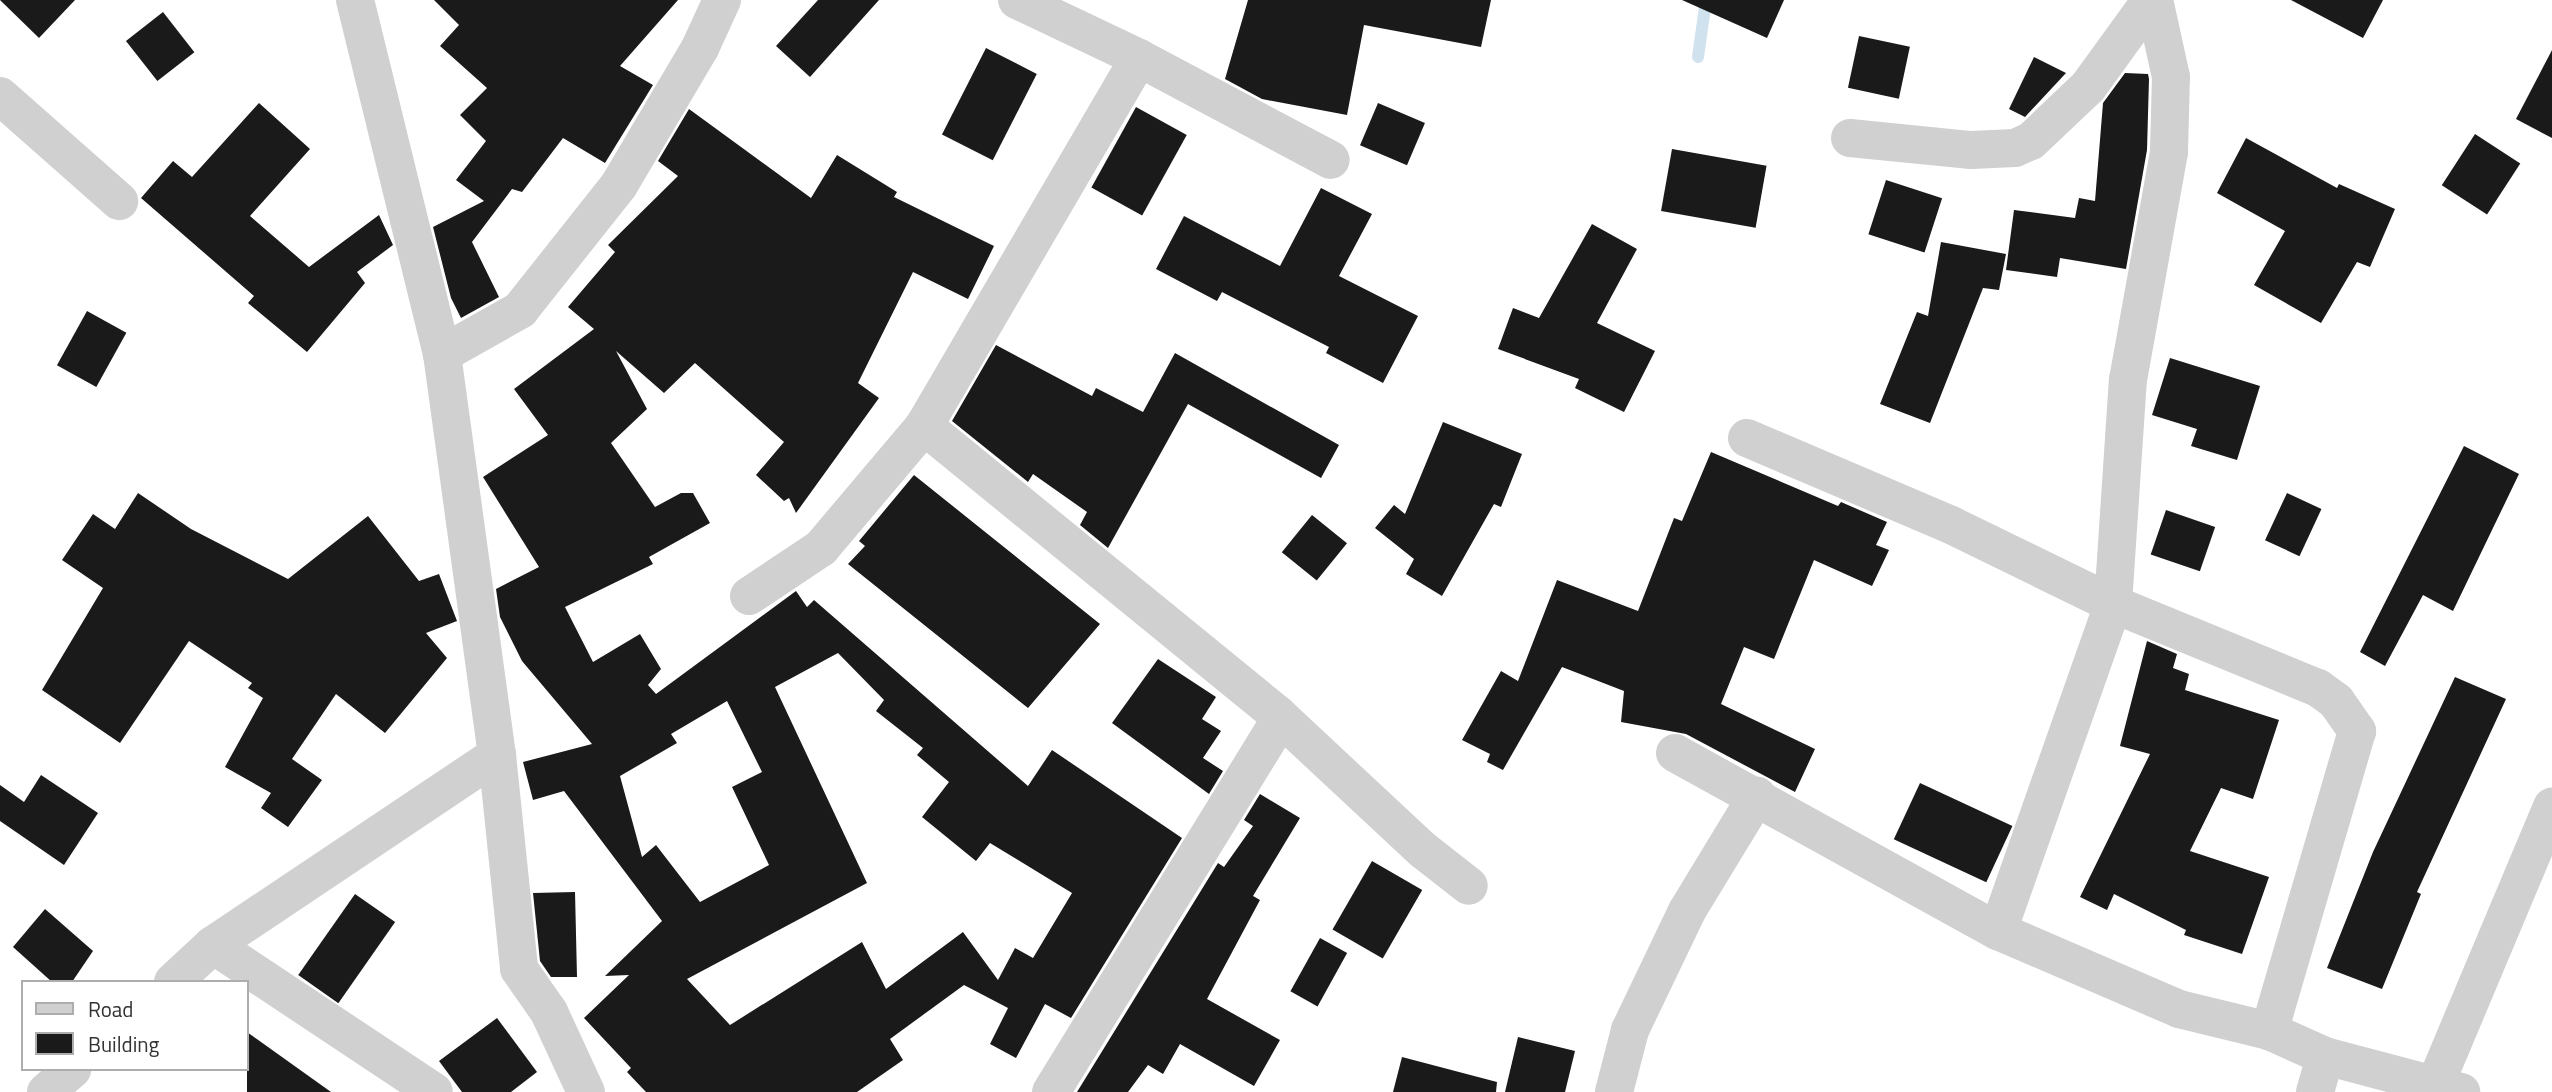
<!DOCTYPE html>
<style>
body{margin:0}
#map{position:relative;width:2552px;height:1092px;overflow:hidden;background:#fff;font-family:"Titillium Web",sans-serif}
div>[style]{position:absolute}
.stream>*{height:12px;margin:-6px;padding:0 6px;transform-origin:6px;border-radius:6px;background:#cfe2ee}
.building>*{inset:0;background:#1a1a1a;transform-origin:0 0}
.minor>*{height:38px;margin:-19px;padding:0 19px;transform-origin:19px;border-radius:19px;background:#d0d0d0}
span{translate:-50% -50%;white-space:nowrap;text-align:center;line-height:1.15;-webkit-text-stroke:7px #fff;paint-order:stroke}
.legend{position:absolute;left:21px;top:980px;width:228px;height:91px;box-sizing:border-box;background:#fff;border:2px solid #adadad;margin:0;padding:9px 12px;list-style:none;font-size:21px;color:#333}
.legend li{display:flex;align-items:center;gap:14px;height:35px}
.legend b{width:35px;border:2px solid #adadad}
</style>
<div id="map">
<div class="stream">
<div style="left:1698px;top:57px;width:58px;rotate:-82deg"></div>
</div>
<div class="building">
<div style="clip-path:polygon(0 0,75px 0,39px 38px)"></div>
<div style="clip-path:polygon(434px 0,678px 0,620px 66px,653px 85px,605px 163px,563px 138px,522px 192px,512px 189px,472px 242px,499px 297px,461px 318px,451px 298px,433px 227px,484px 201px,456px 180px,486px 141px,460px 115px,487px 88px,440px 46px,459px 25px)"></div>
<div style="clip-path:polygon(818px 0,879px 0,810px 77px,776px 46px)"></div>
<div style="clip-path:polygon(1248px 0,1491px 0,1481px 47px,1364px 25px,1347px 115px,1262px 99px,1225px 79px)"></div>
<div style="clip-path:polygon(1682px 0,1784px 0,1767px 38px)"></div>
<div style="clip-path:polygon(2291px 0,2383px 0,2363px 38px)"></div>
<div style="left:163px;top:12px;width:51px;height:47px;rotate:52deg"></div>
<div style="left:1859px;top:36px;width:52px;height:53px;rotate:12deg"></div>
<div style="left:986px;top:48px;width:57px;height:97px;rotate:27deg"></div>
<div style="clip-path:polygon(2552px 50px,2552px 138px,2516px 119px)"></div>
<div style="clip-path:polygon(2034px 57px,2066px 73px,2025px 117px,2009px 109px)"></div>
<div style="clip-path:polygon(2125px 73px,2148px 74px,2149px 79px,2147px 150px,2126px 269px,2060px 258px,2057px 277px,2006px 270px,2014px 210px,2075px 218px,2079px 198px,2095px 201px,2103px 103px)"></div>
<div style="clip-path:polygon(259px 103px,310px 149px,250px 216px,309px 267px,379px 215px,393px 245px,357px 272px,365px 283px,307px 352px,248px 303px,254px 296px,141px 198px,173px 161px,192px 177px)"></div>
<div style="left:1378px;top:103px;width:51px;height:46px;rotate:23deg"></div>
<div style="left:1136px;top:107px;width:58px;height:92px;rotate:29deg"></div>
<div style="clip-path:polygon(evenodd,689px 109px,811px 198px,837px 155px,897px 192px,894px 197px,994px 246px,968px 299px,913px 272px,858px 383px,879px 398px,796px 513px,789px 498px,784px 501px,756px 475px,784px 442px,695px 363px,664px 393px,616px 351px,647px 409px,611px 443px,655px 507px,681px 493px,693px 493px,710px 523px,649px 557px,653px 564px,565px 607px,593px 662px,640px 634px,661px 669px,648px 685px,656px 694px,796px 591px,807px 607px,814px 600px,1028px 786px,1052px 750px,1182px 838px,1071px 1018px,1045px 1004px,1016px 1058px,990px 1044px,1008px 1008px,964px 985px,890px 1039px,903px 1060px,857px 1092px,646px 1092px,627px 1072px,631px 1068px,584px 1018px,629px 975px,605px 976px,662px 921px,564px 791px,533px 800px,523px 762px,592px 744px,522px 661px,500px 617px,496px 589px,539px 567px,483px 477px,548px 435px,514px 389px,594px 329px,568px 307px,615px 252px,608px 245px,678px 176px,658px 161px,689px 109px,838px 653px,884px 700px,876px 711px,923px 748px,917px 755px,949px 782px,922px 817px,976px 861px,990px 843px,1072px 893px,1033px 958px,1015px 948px,998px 980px,963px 932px,886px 989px,862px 942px,730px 1025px,687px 979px,867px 883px,775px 687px,838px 653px,689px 109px,727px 701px,762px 772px,732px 787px,769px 865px,700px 902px,656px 845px,642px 857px,620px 776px,677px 743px,671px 734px,727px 701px)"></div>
<div style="left:2475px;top:134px;width:54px;height:61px;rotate:33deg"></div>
<div style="clip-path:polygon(2246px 138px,2337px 188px,2339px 184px,2395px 209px,2370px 267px,2357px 262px,2321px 323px,2254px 285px,2285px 231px,2217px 193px)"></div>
<div style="left:1672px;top:149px;width:96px;height:63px;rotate:10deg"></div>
<div style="left:1886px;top:180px;width:59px;height:57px;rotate:18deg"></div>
<div style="clip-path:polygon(1321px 188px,1372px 214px,1339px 276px,1418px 316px,1383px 383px,1326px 353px,1329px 347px,1222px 292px,1217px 301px,1156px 269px,1184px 216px,1280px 266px)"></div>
<div style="clip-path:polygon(1592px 224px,1637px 249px,1597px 323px,1655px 351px,1624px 412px,1575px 388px,1579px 379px,1498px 349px,1513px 308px,1539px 318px)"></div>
<div style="clip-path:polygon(1941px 242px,2006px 254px,1999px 290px,1983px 288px,1930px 423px,1880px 404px,1917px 312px,1928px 316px)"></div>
<div style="left:87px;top:311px;width:45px;height:62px;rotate:29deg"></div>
<div style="clip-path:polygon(996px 345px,1092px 396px,1096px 388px,1143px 412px,1175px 353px,1339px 445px,1321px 478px,1188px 404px,1108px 548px,1080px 525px,1087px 512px,1033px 474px,1028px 482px,952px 421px)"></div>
<div style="clip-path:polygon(2170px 358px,2260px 386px,2237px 460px,2191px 446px,2197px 429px,2152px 415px)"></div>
<div style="clip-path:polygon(1443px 422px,1522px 454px,1501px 507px,1494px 504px,1442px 596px,1406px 574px,1414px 559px,1375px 528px,1394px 505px,1405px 514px)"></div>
<div style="clip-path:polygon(2464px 446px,2519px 474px,2453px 611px,2423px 595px,2385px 666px,2360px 652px)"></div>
<div style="clip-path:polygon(1711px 452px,1838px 506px,1841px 502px,1887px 522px,1876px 545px,1889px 550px,1872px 586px,1814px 560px,1774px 659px,1744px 647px,1721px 704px,1815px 749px,1795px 792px,1686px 734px,1621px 722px,1624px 691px,1562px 667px,1503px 770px,1487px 762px,1490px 754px,1462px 740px,1501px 671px,1518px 681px,1557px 580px,1638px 611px,1674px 518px,1682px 521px)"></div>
<div style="clip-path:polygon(914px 475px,1100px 624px,1028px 708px,848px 564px,865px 546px,859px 541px)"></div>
<div style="clip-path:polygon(138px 493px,191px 529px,288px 579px,368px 516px,419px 581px,439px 574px,457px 621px,426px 633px,447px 658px,385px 733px,336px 694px,292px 759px,322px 780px,288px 827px,261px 808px,271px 793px,225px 767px,263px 698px,248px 688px,252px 683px,189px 641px,120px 743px,42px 690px,103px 588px,62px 560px,93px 514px,115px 529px)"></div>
<div style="left:2287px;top:493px;width:38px;height:52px;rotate:25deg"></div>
<div style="left:2166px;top:510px;width:52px;height:47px;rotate:19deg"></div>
<div style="left:1312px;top:515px;width:45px;height:48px;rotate:39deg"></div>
<div style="clip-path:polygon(2147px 641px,2177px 654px,2173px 668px,2189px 674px,2185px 690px,2279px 720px,2253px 799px,2221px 788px,2190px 851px,2269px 877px,2242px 954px,2184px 935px,2186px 930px,2114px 894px,2107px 910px,2080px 897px,2150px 754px,2120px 746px)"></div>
<div style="clip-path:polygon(1158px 659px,1216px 697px,1202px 719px,1221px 731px,1203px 758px,1223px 771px,1209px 794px,1112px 723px)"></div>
<div style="clip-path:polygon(2455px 677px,2506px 699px,2417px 892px,2421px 894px,2382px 989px,2327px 968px,2373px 852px)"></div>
<div style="clip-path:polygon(41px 775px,98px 813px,64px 865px,0 821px,0 785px,24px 802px)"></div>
<div style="left:1920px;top:783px;width:102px;height:62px;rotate:25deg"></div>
<div style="clip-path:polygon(1260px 794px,1300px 818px,1253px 896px,1260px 900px,1207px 999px,1280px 1040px,1254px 1086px,1180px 1044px,1163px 1074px,1148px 1065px,1128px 1092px,1077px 1092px,1218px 863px,1224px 867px,1253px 826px,1244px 820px)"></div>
<div style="left:1372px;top:861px;width:58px;height:79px;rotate:30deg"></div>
<div style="clip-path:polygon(575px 892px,577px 977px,551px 977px,540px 961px,533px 893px)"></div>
<div style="left:355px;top:894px;width:49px;height:99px;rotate:35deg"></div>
<div style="clip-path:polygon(45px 909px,93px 951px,72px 982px,52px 982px,13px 947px)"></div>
<div style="left:1320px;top:938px;width:31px;height:61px;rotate:29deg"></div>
<div style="clip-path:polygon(497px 1018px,537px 1072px,511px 1092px,462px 1092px,439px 1061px)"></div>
<div style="clip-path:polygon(247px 1032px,331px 1092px,247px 1092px)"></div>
<div style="clip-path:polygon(1518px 1037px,1575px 1051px,1565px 1092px,1505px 1092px)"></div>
<div style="clip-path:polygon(1402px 1057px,1497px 1082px,1496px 1092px,1393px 1092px)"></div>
</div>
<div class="minor">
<div style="left:355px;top:0;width:365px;rotate:76.2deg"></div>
<div style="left:442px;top:354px;width:405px;rotate:82.2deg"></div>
<div style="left:497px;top:755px;width:215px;rotate:84.1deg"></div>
<div style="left:519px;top:969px;width:52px;rotate:55.1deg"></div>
<div style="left:549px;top:1012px;width:88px;rotate:65.2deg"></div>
<div style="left:1017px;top:0;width:135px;rotate:25.4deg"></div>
<div style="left:1139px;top:58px;width:426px;rotate:120.3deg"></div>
<div style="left:924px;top:426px;width:456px;rotate:39.2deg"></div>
<div style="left:1277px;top:714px;width:200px;rotate:43deg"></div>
<div style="left:1423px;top:850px;width:58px;rotate:38deg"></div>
<div style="left:1139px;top:58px;width:217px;rotate:28deg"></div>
<div style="left:0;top:96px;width:159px;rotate:41.4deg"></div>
<div style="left:1850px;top:138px;width:122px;rotate:5.7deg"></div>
<div style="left:1971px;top:150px;width:44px;rotate:-2.6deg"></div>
<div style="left:2015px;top:148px;width:17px;rotate:-24deg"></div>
<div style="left:2031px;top:141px;width:79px;rotate:-43.5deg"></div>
<div style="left:2088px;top:87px;width:107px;rotate:-54.1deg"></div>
<div style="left:442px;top:354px;width:90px;rotate:-29.4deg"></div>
<div style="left:520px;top:310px;width:159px;rotate:-51.6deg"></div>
<div style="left:619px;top:185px;width:159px;rotate:-59.4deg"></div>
<div style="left:700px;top:48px;width:53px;rotate:-65.4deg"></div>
<div style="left:1747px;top:438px;width:222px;rotate:23.1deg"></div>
<div style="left:1951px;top:525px;width:180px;rotate:26deg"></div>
<div style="left:2113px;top:604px;width:225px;rotate:-86.2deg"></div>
<div style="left:2128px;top:380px;width:232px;rotate:-79.8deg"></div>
<div style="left:2169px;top:152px;width:75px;rotate:-88.5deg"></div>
<div style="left:2171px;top:77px;width:79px;rotate:-102.4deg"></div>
<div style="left:749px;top:596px;width:87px;rotate:-33.7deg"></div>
<div style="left:821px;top:548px;width:160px;rotate:-49.8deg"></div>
<div style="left:1675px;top:753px;width:369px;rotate:28.9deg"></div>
<div style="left:1998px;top:931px;width:197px;rotate:23.3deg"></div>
<div style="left:2179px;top:1009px;width:93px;rotate:13.7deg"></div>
<div style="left:2269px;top:1031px;width:61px;rotate:24.1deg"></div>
<div style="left:2325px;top:1056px;width:141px;rotate:14.8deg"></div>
<div style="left:1998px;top:931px;width:347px;rotate:-70.6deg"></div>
<div style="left:2113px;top:604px;width:222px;rotate:22.3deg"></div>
<div style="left:2318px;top:688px;width:22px;rotate:36deg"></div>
<div style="left:2336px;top:701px;width:37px;rotate:55deg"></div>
<div style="left:2357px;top:731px;width:313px;rotate:106.3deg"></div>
<div style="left:213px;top:945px;width:342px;rotate:-33.8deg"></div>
<div style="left:173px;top:982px;width:54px;rotate:-42.8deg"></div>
<div style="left:213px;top:945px;width:265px;rotate:33.6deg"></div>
<div style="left:2435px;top:1085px;width:302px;rotate:-67.2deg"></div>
<div style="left:46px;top:1092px;width:35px;rotate:-41deg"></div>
<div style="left:1051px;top:1092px;width:437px;rotate:-58.4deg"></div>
<div style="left:1614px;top:1092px;width:64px;rotate:-75.5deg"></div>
<div style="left:1630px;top:1030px;width:132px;rotate:-64.4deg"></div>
<div style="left:1687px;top:911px;width:135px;rotate:-58.7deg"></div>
<div style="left:2315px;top:1092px;width:37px;rotate:-74deg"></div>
</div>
<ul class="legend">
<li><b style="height:9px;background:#d0d0d0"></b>Road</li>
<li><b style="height:19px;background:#1a1a1a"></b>Building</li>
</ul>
</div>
